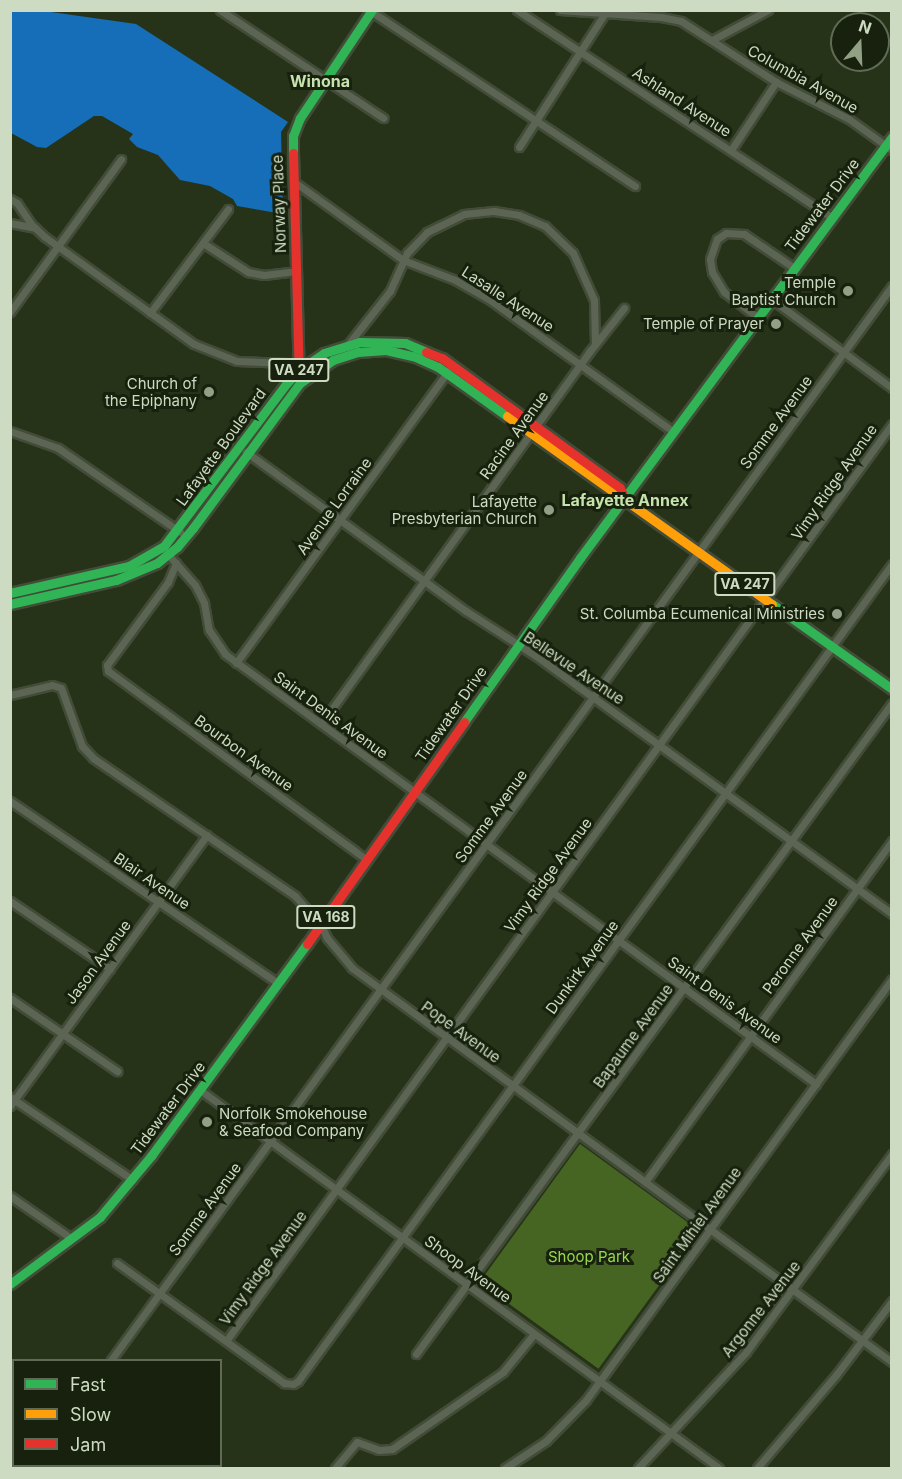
<!DOCTYPE html>
<style>
body{margin:0}
#map{position:relative;width:902px;height:1479px;overflow:hidden;background:#273319;font-family:Inter,sans-serif}
div>[style]{position:absolute}
.green>*{inset:0;background:#466523;transform-origin:0 0}
.water>*{inset:0;background:#156eb7}
.roads{filter:drop-shadow(2px 0 #424c38) drop-shadow(-2px 0 #424c38) drop-shadow(0 2px #424c38) drop-shadow(0 -2px #424c38)}
.street>*{height:7px;margin:-3.5px;padding:0 3.5px;transform-origin:3.5px;border-radius:3.5px;background:#5c6553}
.fast>*{height:9px;margin:-4.5px;padding:0 4.5px;transform-origin:4.5px;border-radius:4.5px;background:#30b455}
.slow>*{height:9px;margin:-4.5px;padding:0 4.5px;transform-origin:4.5px;border-radius:4.5px;background:#ff9f0a}
.jam>*{height:9px;margin:-4.5px;padding:0 4.5px;transform-origin:4.5px;border-radius:4.5px;background:#e5322d}
.dots>*{width:16px;height:16px;translate:-50% -50%;box-sizing:border-box;border:3px solid #17210d;border-radius:50%}
span{translate:-50% -50%;white-space:nowrap;text-align:center;line-height:1.15;-webkit-text-stroke:6px #17210d;paint-order:stroke}
.shield-label span{padding:2px 4px;background:#17210d;border:2px solid;border-radius:4px;-webkit-text-stroke-width:0}
.shield-label{font-size:14px;color:#ccdbc1;font-weight:700}
.street-label{font-size:15px;color:#ccdbc1}
.poi-label{font-size:15px;color:#ccdbc1}
.right{translate:-100% -50%;text-align:right}
.left{translate:0 -50%;text-align:left}
.park-label{font-size:15px;color:#98d94e}
.neighbourhood-label{font-size:16px;color:#c6e3ae;font-weight:700}
.frame{position:absolute;inset:0;border:12px solid #ccdbc1;pointer-events:none}
.legend{position:absolute;left:12px;top:1359px;width:210px;height:108px;box-sizing:border-box;background:#17210d;border:2px solid #5f6b55;margin:0;padding:8px 10px;list-style:none;font-size:18px;color:#ccdbc1}
.legend li{display:flex;align-items:center;gap:12px;height:30px}
.legend b{width:30px;border:2px solid #5f6b55}
.north{position:absolute;left:830px;top:12px;width:60px;height:60px;box-sizing:border-box;background:#17210d;border:2px solid #5f6b55;border-radius:50%;rotate:19deg;font-size:16px;font-weight:700;line-height:24px;text-align:center;color:#ccdbc1}
.north::after{content:'';display:block;margin:auto;width:21px;height:27px;background:#92a086;clip-path:polygon(50% 0,100% 100%,50% 72%,0 100%)}
</style>
<div id="map">
<div class="green">
<div style="left:580px;top:1144px;width:147px;height:171px;rotate:36deg"></div>
</div>
<div class="water">
<div style="clip-path:polygon(10px 11px,44px 11px,136px 24px,288px 122px,281px 132px,283px 214px,237px 206px,233px 199px,210px 186px,180px 180px,158px 155px,137px 147px,129px 139px,133px 134px,102px 116px,94px 116px,46px 148px,37px 147px,11px 133px)"></div>
</div>
<div class="roads">
<div class="street">
<div style="left:220px;top:10px;width:196px;rotate:33.5deg"></div>
<div style="left:369px;top:10px;width:319px;rotate:33.5deg"></div>
<div style="left:517px;top:10px;width:377px;rotate:33.4deg"></div>
<div style="left:560px;top:10px;width:101px;rotate:4deg"></div>
<div style="left:661px;top:17px;width:20px;rotate:11deg"></div>
<div style="left:681px;top:21px;width:113px;rotate:32.7deg"></div>
<div style="left:776px;top:82px;width:82px;rotate:26.9deg"></div>
<div style="left:849px;top:119px;width:53px;rotate:35.8deg"></div>
<div style="left:712px;top:40px;width:64px;rotate:-28.2deg"></div>
<div style="left:519px;top:147px;width:159px;rotate:-57.3deg"></div>
<div style="left:731px;top:150px;width:82px;rotate:-56.5deg"></div>
<div style="left:293px;top:181px;width:135px;rotate:35.7deg"></div>
<div style="left:403px;top:260px;width:56px;rotate:21deg"></div>
<div style="left:455px;top:280px;width:40px;rotate:29.7deg"></div>
<div style="left:490px;top:300px;width:224px;rotate:35.7deg"></div>
<div style="left:10px;top:199px;width:8px;rotate:30deg"></div>
<div style="left:17px;top:203px;width:25px;rotate:56deg"></div>
<div style="left:31px;top:224px;width:19px;rotate:43deg"></div>
<div style="left:45px;top:237px;width:183px;rotate:35.7deg"></div>
<div style="left:194px;top:344px;width:46px;rotate:21.6deg"></div>
<div style="left:237px;top:361px;width:50px;rotate:2.3deg"></div>
<div style="left:287px;top:363px;width:14px;rotate:30deg"></div>
<div style="left:10px;top:223px;width:25px;rotate:11deg"></div>
<div style="left:203px;top:243px;width:54px;rotate:32.8deg"></div>
<div style="left:248px;top:272px;width:16px;rotate:11deg"></div>
<div style="left:264px;top:275px;width:32px;rotate:-7deg"></div>
<div style="left:770px;top:298px;width:152px;rotate:36.4deg"></div>
<div style="left:10px;top:312px;width:189px;rotate:-54deg"></div>
<div style="left:150px;top:313px;width:130px;rotate:-53.1deg"></div>
<div style="left:757px;top:317px;width:41px;rotate:-142.9deg"></div>
<div style="left:724px;top:292px;width:23px;rotate:-121deg"></div>
<div style="left:712px;top:272px;width:13px;rotate:-99deg"></div>
<div style="left:710px;top:259px;width:21px;rotate:-71deg"></div>
<div style="left:717px;top:239px;width:11px;rotate:-34deg"></div>
<div style="left:726px;top:233px;width:18px;rotate:3deg"></div>
<div style="left:744px;top:234px;width:60px;rotate:34.2deg"></div>
<div style="left:346px;top:347px;width:71px;rotate:-51.8deg"></div>
<div style="left:390px;top:291px;width:42px;rotate:-65.9deg"></div>
<div style="left:407px;top:253px;width:29px;rotate:-46deg"></div>
<div style="left:427px;top:232px;width:41px;rotate:-25.9deg"></div>
<div style="left:464px;top:214px;width:30px;rotate:-6deg"></div>
<div style="left:494px;top:211px;width:25px;rotate:9deg"></div>
<div style="left:519px;top:215px;width:28px;rotate:23deg"></div>
<div style="left:545px;top:226px;width:39px;rotate:44deg"></div>
<div style="left:573px;top:253px;width:51px;rotate:65.9deg"></div>
<div style="left:594px;top:300px;width:44px;rotate:88.7deg"></div>
<div style="left:10px;top:431px;width:51px;rotate:19.5deg"></div>
<div style="left:58px;top:448px;width:148px;rotate:34.5deg"></div>
<div style="left:246px;top:452px;width:271px;rotate:35.9deg"></div>
<div style="left:466px;top:611px;width:83px;rotate:32.7deg"></div>
<div style="left:536px;top:656px;width:440px;rotate:35.9deg"></div>
<div style="left:165px;top:551px;width:45px;rotate:48.6deg"></div>
<div style="left:195px;top:585px;width:20px;rotate:63deg"></div>
<div style="left:204px;top:603px;width:27px;rotate:80deg"></div>
<div style="left:209px;top:630px;width:29px;rotate:56deg"></div>
<div style="left:225px;top:654px;width:731px;rotate:36.04deg"></div>
<div style="left:176px;top:563px;width:21px;rotate:113deg"></div>
<div style="left:168px;top:582px;width:103px;rotate:126.3deg"></div>
<div style="left:107px;top:665px;width:6px;rotate:81deg"></div>
<div style="left:108px;top:671px;width:319px;rotate:36.1deg"></div>
<div style="left:236px;top:663px;width:361px;rotate:-54deg"></div>
<div style="left:10px;top:695px;width:43px;rotate:-13.4deg"></div>
<div style="left:52px;top:685px;width:9px;rotate:18deg"></div>
<div style="left:61px;top:688px;width:62px;rotate:70.1deg"></div>
<div style="left:82px;top:746px;width:16px;rotate:47deg"></div>
<div style="left:93px;top:758px;width:245px;rotate:34.3deg"></div>
<div style="left:295px;top:896px;width:39px;rotate:48deg"></div>
<div style="left:321px;top:925px;width:14px;rotate:65deg"></div>
<div style="left:327px;top:938px;width:39px;rotate:50deg"></div>
<div style="left:352px;top:968px;width:668px;rotate:36.12deg"></div>
<div style="left:321px;top:724px;width:460px;rotate:-54.2deg"></div>
<div style="left:590px;top:351px;width:55px;rotate:-51.7deg"></div>
<div style="left:10px;top:801px;width:324px;rotate:34.2deg"></div>
<div style="left:10px;top:901px;width:121px;rotate:34.2deg"></div>
<div style="left:10px;top:998px;width:130px;rotate:34.3deg"></div>
<div style="left:200px;top:1090px;width:642px;rotate:36.07deg"></div>
<div style="left:10px;top:1097px;width:148px;rotate:34deg"></div>
<div style="left:10px;top:1106px;width:335px;rotate:-54deg"></div>
<div style="left:645px;top:1182px;width:421px;rotate:-54.1deg"></div>
<div style="left:10px;top:1196px;width:75px;rotate:34.7deg"></div>
<div style="left:117px;top:1263px;width:206px;rotate:35.7deg"></div>
<div style="left:284px;top:1383px;width:9px;rotate:6deg"></div>
<div style="left:293px;top:1384px;width:6px;rotate:-31deg"></div>
<div style="left:298px;top:1381px;width:1010px;rotate:-53.98deg"></div>
<div style="left:226px;top:1341px;width:1133px;rotate:-54.01deg"></div>
<div style="left:416px;top:1354px;width:806px;rotate:-53.83deg"></div>
<div style="left:111px;top:1360px;width:1328px;rotate:-53.98deg"></div>
<div style="left:335px;top:1468px;width:34px;rotate:-50deg"></div>
<div style="left:357px;top:1442px;width:23px;rotate:20deg"></div>
<div style="left:379px;top:1450px;width:13px;rotate:-4deg"></div>
<div style="left:392px;top:1449px;width:135px;rotate:-34.7deg"></div>
<div style="left:503px;top:1372px;width:49px;rotate:-50.8deg"></div>
<div style="left:505px;top:1468px;width:49px;rotate:-33.4deg"></div>
<div style="left:546px;top:1441px;width:57px;rotate:-45.7deg"></div>
<div style="left:586px;top:1400px;width:520px;rotate:-53.99deg"></div>
<div style="left:638px;top:1468px;width:158px;rotate:-47deg"></div>
<div style="left:746px;top:1352px;width:246px;rotate:-53.6deg"></div>
<div style="left:757px;top:1468px;width:122px;rotate:-49.7deg"></div>
<div style="left:836px;top:1375px;width:93px;rotate:-52.9deg"></div>
</div>
<div class="fast">
<div style="left:293px;top:153px;width:17px;rotate:-90deg"></div>
<div style="left:293px;top:136px;width:19px;rotate:-69deg"></div>
<div style="left:300px;top:118px;width:130px;rotate:-56.3deg"></div>
<div style="left:10px;top:593px;width:122px;rotate:-12.8deg"></div>
<div style="left:129px;top:566px;width:40px;rotate:-29.7deg"></div>
<div style="left:164px;top:546px;width:203px;rotate:-53deg"></div>
<div style="left:286px;top:384px;width:19px;rotate:-47deg"></div>
<div style="left:299px;top:370px;width:30px;rotate:-34deg"></div>
<div style="left:324px;top:353px;width:38px;rotate:-17deg"></div>
<div style="left:360px;top:342px;width:45px;rotate:1.3deg"></div>
<div style="left:405px;top:343px;width:23px;rotate:23deg"></div>
<div style="left:10px;top:604px;width:109px;rotate:-12.8deg"></div>
<div style="left:116px;top:580px;width:44px;rotate:-22.5deg"></div>
<div style="left:157px;top:563px;width:26px;rotate:-39deg"></div>
<div style="left:177px;top:547px;width:25px;rotate:-50deg"></div>
<div style="left:193px;top:528px;width:180px;rotate:-53.6deg"></div>
<div style="left:300px;top:383px;width:40px;rotate:-34.9deg"></div>
<div style="left:333px;top:360px;width:26px;rotate:-18deg"></div>
<div style="left:358px;top:352px;width:28px;rotate:-4deg"></div>
<div style="left:386px;top:350px;width:28px;rotate:13deg"></div>
<div style="left:413px;top:356px;width:27px;rotate:24deg"></div>
<div style="left:438px;top:367px;width:85px;rotate:35.4deg"></div>
<div style="left:772px;top:604px;width:147px;rotate:35.3deg"></div>
<div style="left:464px;top:722px;width:201px;rotate:-54.7deg"></div>
<div style="left:580px;top:558px;width:524px;rotate:-53.46deg"></div>
<div style="left:10px;top:1284px;width:112px;rotate:-36.7deg"></div>
<div style="left:100px;top:1217px;width:80px;rotate:-50.1deg"></div>
<div style="left:151px;top:1156px;width:263px;rotate:-53.7deg"></div>
</div>
<div class="slow">
<div style="left:507px;top:416px;width:325px;rotate:35.4deg"></div>
</div>
<div class="jam">
<div style="left:293px;top:153px;width:222px;rotate:88.5deg"></div>
<div style="left:426px;top:352px;width:17px;rotate:21deg"></div>
<div style="left:442px;top:358px;width:220px;rotate:36.1deg"></div>
<div style="left:620px;top:488px;width:10px;rotate:66deg"></div>
<div style="left:307px;top:944px;width:272px;rotate:-54.7deg"></div>
</div>
</div>
<div class="dots">
<div style="left:848px;top:291px;background:#92a086"></div>
<div style="left:776px;top:324px;background:#92a086"></div>
<div style="left:209px;top:392px;background:#92a086"></div>
<div style="left:549px;top:510px;background:#92a086"></div>
<div style="left:837px;top:614px;background:#92a086"></div>
<div style="left:207px;top:1122px;background:#92a086"></div>
</div>
<div class="shield-label">
<span style="left:299px;top:370px">VA 247</span>
<span style="left:745px;top:584px">VA 247</span>
<span style="left:326px;top:917px">VA 168</span>
</div>
<div class="street-label">
<span style="left:803px;top:79px;rotate:29deg">Columbia Avenue</span>
<span style="left:682px;top:102px;rotate:33deg">Ashland Avenue</span>
<span style="left:279px;top:204px;rotate:-92deg">Norway Place</span>
<span style="left:822px;top:205px;rotate:-53deg">Tidewater Drive</span>
<span style="left:508px;top:299px;rotate:33deg">Lasalle Avenue</span>
<span style="left:776px;top:422px;rotate:-54deg">Somme Avenue</span>
<span style="left:514px;top:435px;rotate:-54deg">Racine Avenue</span>
<span style="left:221px;top:447px;rotate:-54deg">Lafayette Boulevard</span>
<span style="left:834px;top:482px;rotate:-55deg">Vimy Ridge Avenue</span>
<span style="left:334px;top:506px;rotate:-54deg">Avenue Lorraine</span>
<span style="left:574px;top:668px;rotate:34deg">Bellevue Avenue</span>
<span style="left:451px;top:714px;rotate:-55deg">Tidewater Drive</span>
<span style="left:331px;top:715px;rotate:36deg">Saint Denis Avenue</span>
<span style="left:244px;top:753px;rotate:36deg">Bourbon Avenue</span>
<span style="left:491px;top:816px;rotate:-54deg">Somme Avenue</span>
<span style="left:548px;top:875px;rotate:-54deg">Vimy Ridge Avenue</span>
<span style="left:152px;top:881px;rotate:34deg">Blair Avenue</span>
<span style="left:800px;top:945px;rotate:-54deg">Peronne Avenue</span>
<span style="left:98px;top:962px;rotate:-54deg">Jason Avenue</span>
<span style="left:582px;top:967px;rotate:-54deg">Dunkirk Avenue</span>
<span style="left:725px;top:1000px;rotate:36deg">Saint Denis Avenue</span>
<span style="left:461px;top:1032px;rotate:36deg">Pope Avenue</span>
<span style="left:633px;top:1036px;rotate:-54deg">Bapaume Avenue</span>
<span style="left:168px;top:1108px;rotate:-53deg">Tidewater Drive</span>
<span style="left:205px;top:1209px;rotate:-54deg">Somme Avenue</span>
<span style="left:697px;top:1225px;rotate:-54deg">Saint Mihiel Avenue</span>
<span style="left:263px;top:1268px;rotate:-54deg">Vimy Ridge Avenue</span>
<span style="left:468px;top:1269px;rotate:36deg">Shoop Avenue</span>
<span style="left:761px;top:1309px;rotate:-52deg">Argonne Avenue</span>
</div>
<div class="poi-label">
<span class="right" style="left:836px;top:291px">Temple<br>Baptist Church</span>
<span class="right" style="left:764px;top:324px">Temple of Prayer</span>
<span class="right" style="left:197px;top:392px">Church of<br>the Epiphany</span>
<span class="right" style="left:537px;top:510px">Lafayette<br>Presbyterian Church</span>
<span class="right" style="left:825px;top:614px">St. Columba Ecumenical Ministries</span>
<span class="left" style="left:219px;top:1122px">Norfolk Smokehouse<br>&amp; Seafood Company</span>
</div>
<div class="park-label">
<span style="left:589px;top:1257px">Shoop Park</span>
</div>
<div class="neighbourhood-label">
<span style="left:320px;top:81px">Winona</span>
<span style="left:625px;top:500px">Lafayette Annex</span>
</div>
<div class="frame"></div>
<ul class="legend">
<li><b style="height:8px;background:#30b455"></b>Fast</li>
<li><b style="height:8px;background:#ff9f0a"></b>Slow</li>
<li><b style="height:8px;background:#e5322d"></b>Jam</li>
</ul>
<div class="north">N</div>
</div>
